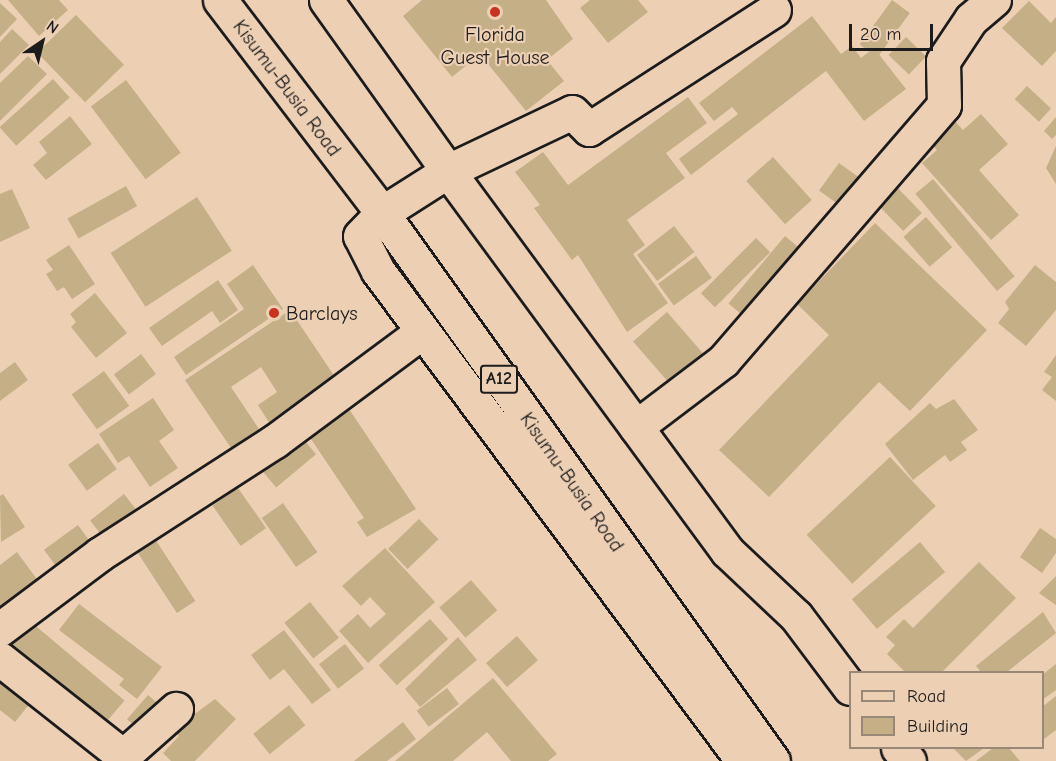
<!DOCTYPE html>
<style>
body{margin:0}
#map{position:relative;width:1056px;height:761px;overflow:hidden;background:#edd0b4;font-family:"Comic Neue",sans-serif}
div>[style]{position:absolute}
.building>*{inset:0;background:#c5af87;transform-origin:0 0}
.roads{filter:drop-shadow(2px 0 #1c1c1c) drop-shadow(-2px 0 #1c1c1c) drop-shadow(0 2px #1c1c1c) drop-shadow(0 -2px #1c1c1c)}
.minor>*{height:33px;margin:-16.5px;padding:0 16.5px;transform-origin:16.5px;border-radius:16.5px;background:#edd0b4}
.highway>*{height:33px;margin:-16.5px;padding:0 16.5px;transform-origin:16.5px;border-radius:16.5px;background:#edd0b4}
.dots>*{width:16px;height:16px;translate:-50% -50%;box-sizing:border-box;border:3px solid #edd0b4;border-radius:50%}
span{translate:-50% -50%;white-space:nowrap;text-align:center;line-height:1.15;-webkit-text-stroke:4.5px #edd0b4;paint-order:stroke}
.shield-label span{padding:2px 4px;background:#edd0b4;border:2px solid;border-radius:4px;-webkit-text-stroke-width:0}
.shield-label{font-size:18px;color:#1c1c1c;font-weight:700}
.poi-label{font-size:20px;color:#1c1c1c}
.left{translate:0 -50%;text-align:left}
.street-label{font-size:20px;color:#1c1c1c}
.legend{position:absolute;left:849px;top:671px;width:195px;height:78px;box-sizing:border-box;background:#edd0b4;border:2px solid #987;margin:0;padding:8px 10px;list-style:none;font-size:18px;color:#1c1c1c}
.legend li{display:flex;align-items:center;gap:12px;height:30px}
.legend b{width:30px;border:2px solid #987}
.north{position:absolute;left:12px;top:12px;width:60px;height:60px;-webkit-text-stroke:4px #edd0b4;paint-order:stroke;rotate:35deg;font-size:16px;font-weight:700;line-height:24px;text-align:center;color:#1c1c1c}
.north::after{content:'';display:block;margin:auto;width:21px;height:27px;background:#1c1c1c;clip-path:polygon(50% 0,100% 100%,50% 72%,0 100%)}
.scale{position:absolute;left:849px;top:24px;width:84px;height:27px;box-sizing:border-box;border:3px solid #1c1c1c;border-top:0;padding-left:8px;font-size:18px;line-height:21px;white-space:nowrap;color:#1c1c1c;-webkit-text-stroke:4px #edd0b4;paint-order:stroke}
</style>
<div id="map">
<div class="building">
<div style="clip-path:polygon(8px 0,59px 0,68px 10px,39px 36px)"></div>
<div style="clip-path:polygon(422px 0,546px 0,573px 39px,547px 60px,564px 81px,526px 111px,480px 54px,452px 77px,403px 16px)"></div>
<div style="clip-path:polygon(590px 0,638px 0,648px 12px,608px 43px,580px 8px)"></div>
<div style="left:892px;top:0;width:22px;height:55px;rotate:36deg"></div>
<div style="clip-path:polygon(1029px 1px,1051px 23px,1056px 17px,1056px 51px,1042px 66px,1002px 28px)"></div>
<div style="clip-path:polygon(0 3px,17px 19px,0 37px)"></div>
<div style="left:76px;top:15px;width:69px;height:54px;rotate:46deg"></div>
<div style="clip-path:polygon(812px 16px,841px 54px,852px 46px,861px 58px,874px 48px,906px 89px,864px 121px,826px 71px,691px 175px,679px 159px,738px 114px,732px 107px,714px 121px,699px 103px)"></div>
<div style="clip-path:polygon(12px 29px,29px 45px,0 74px,0 42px)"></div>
<div style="left:906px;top:37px;width:28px;height:25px;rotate:44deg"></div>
<div style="clip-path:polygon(28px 56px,47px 74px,0 121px,0 83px)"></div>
<div style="left:53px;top:79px;width:25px;height:72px;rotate:48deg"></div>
<div style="left:126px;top:80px;width:91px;height:44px;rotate:53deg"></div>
<div style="left:1027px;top:86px;width:33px;height:18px;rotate:43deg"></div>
<div style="clip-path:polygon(688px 97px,707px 123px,666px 153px,685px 178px,627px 220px,645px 245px,633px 254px,668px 303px,627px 332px,578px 255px,572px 260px,534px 208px,540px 205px,515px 172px,543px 152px,568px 185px)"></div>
<div style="clip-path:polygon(981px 114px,1008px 144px,979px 170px,1019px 215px,991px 240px,922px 163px,937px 150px,928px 141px,953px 119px,963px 130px)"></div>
<div style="clip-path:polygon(70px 116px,92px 144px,46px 180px,33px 165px,47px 153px,39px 142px)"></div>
<div style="clip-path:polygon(1056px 117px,1056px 135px,1052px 139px,1044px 131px)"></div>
<div style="clip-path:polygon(1056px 146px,1056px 184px,1046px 168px)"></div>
<div style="left:773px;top:157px;width:58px;height:36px;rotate:48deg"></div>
<div style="left:839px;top:163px;width:24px;height:34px;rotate:36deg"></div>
<div style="left:933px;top:179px;width:127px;height:23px;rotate:50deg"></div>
<div style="left:892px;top:182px;width:43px;height:26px;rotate:46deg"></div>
<div style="left:126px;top:186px;width:23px;height:67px;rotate:61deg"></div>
<div style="clip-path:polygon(12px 189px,30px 228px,0 242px,0 194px)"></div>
<div style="left:197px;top:197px;width:64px;height:103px;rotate:57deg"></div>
<div style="left:926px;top:217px;width:40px;height:30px;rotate:49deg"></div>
<div style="clip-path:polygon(875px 223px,987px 330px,910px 411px,879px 382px,769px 497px,719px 450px,829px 335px,797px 304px)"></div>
<div style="left:674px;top:226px;width:33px;height:47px;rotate:52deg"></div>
<div style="left:785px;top:236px;width:25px;height:88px;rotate:40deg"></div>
<div style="left:756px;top:238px;width:20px;height:78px;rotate:45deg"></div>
<div style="clip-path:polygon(69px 245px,95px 284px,72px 299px,64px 287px,57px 291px,46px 274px,53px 270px,46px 260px)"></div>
<div style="left:696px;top:256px;width:27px;height:47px;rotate:54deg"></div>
<div style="clip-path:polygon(253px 265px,283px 309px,186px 375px,174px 357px,244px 309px,227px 284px)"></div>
<div style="clip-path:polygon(1035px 265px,1056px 282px,1056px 310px,1026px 346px,998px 323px,1009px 309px,1005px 302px)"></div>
<div style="clip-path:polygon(218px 280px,238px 310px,220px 323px,212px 311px,162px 346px,149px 328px)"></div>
<div style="clip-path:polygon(95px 293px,127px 333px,96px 358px,71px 327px,76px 322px,70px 314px)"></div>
<div style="clip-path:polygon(290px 310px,337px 380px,270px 424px,258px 405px,277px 392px,261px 367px,231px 387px,259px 429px,231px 448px,185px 380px)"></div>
<div style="left:667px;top:312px;width:64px;height:45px;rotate:49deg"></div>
<div style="left:141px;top:354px;width:25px;height:34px;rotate:53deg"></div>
<div style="clip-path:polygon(1056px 355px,1056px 401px,1042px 390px,1052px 377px,1044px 372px)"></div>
<div style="clip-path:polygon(15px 362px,28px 380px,0 401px,0 373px)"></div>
<div style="left:104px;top:371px;width:43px;height:40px;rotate:54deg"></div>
<div style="clip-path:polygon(153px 398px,174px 430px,159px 441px,178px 468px,150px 487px,129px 456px,118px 463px,99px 434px)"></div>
<div style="clip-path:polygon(954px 399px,978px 430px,961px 442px,967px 450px,950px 462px,945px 455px,913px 480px,885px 444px,930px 403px,936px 409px)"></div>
<div style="clip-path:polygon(349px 409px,416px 509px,367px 537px,357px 522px,364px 518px,309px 436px)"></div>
<div style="left:300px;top:435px;width:25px;height:52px;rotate:50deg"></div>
<div style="left:98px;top:443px;width:32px;height:37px;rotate:54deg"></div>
<div style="left:890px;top:457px;width:67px;height:114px;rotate:47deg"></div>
<div style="left:238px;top:488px;width:49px;height:31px;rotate:55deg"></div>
<div style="clip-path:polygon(3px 494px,25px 527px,1px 542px,0 496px)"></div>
<div style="left:124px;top:494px;width:24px;height:43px;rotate:52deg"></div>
<div style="left:283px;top:503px;width:60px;height:26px;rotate:55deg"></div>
<div style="left:419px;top:519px;width:28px;height:43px;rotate:46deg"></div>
<div style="left:78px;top:525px;width:22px;height:42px;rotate:54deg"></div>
<div style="clip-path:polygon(1040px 528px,1056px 539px,1056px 553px,1042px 573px,1020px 557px)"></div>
<div style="left:155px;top:539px;width:74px;height:22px;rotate:57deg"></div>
<div style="left:920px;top:542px;width:39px;height:89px;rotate:50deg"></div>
<div style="clip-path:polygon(385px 548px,435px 602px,368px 663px,339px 631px,358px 614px,370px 628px,386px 614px,370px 597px,361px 606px,342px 586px)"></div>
<div style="clip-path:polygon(17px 552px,39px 582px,0 611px,0 565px)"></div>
<div style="clip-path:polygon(979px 562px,1016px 598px,942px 672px,905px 672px,887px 654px,895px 645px,886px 637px,904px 619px,913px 628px)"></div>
<div style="clip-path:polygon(1056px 576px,1056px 605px,1039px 593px)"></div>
<div style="left:471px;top:580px;width:40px;height:42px;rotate:49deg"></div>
<div style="left:310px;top:602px;width:46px;height:33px;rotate:51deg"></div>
<div style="clip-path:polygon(79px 604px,162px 667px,137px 699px,119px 685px,124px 679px,59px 630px)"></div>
<div style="clip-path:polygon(1043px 612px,1056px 633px,1007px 672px,981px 672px,976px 666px)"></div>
<div style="left:430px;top:619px;width:27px;height:69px;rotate:48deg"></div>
<div style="left:31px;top:622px;width:122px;height:35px;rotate:40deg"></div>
<div style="clip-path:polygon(284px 630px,331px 690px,312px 704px,284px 669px,270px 680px,251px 655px)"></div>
<div style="left:517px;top:636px;width:32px;height:41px;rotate:49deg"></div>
<div style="clip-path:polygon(458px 637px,477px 660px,420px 707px,405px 689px)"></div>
<div style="left:345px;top:644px;width:31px;height:33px;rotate:52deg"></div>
<div style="clip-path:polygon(1056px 664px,1056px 690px,1042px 700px,1042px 675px)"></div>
<div style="clip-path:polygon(0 668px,35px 697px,15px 722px,0 710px)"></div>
<div style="clip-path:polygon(493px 678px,557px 754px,548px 761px,511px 761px,487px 732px,453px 761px,395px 761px)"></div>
<div style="left:447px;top:688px;width:20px;height:38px;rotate:53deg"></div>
<div style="left:148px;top:695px;width:21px;height:32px;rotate:41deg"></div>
<div style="clip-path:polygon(1056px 696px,1056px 730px,1044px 739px,1042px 707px)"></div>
<div style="clip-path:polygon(215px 699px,236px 719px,195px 761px,171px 761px,163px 753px,179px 736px,173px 730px)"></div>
<div style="left:289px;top:705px;width:26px;height:46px;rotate:51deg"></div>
<div style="clip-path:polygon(403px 722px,416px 739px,387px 761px,354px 761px)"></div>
<div style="clip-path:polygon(953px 748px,984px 748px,966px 761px)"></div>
<div style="clip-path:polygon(993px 748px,1009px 748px,1020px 761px,976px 761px)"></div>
</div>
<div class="roads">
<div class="minor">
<div style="left:326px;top:0;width:210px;rotate:54.5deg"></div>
<div style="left:448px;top:171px;width:137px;rotate:-25.4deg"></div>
<div style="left:572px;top:112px;width:24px;rotate:45deg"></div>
<div style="left:589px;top:129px;width:220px;rotate:-32.8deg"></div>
<div style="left:636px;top:427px;width:109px;rotate:-37.2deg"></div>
<div style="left:723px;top:361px;width:338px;rotate:-49.2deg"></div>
<div style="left:944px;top:105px;width:44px;rotate:-91.3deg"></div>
<div style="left:943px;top:61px;width:50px;rotate:-56.3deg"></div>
<div style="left:971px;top:19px;width:30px;rotate:-40deg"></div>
<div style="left:0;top:629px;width:125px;rotate:-36.9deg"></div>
<div style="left:100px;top:554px;width:208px;rotate:-32.9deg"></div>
<div style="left:275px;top:441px;width:183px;rotate:-36.6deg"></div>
<div style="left:0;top:659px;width:157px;rotate:38.3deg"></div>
<div style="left:123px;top:756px;width:71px;rotate:-41.6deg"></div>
<div style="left:898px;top:748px;width:17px;rotate:50deg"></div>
<div style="left:743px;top:761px;width:611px;rotate:-126.68deg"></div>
<div style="left:378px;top:271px;width:39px;rotate:-117deg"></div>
<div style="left:360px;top:236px;width:32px;rotate:-46deg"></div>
<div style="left:382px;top:213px;width:78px;rotate:-32.5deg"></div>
<div style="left:448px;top:171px;width:471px;rotate:53.7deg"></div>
<div style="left:727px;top:551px;width:95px;rotate:43.3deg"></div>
<div style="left:796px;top:616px;width:90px;rotate:53.1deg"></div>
</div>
<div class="highway">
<div style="left:220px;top:0;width:268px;rotate:52.7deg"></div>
<div style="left:382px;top:213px;width:673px;rotate:54.49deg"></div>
</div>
</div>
<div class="dots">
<div style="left:495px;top:12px;background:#c8321e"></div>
<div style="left:274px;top:313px;background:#c8321e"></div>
</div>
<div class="shield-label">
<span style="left:499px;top:379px">A12</span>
</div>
<div class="poi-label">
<span style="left:495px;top:46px">Florida<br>Guest House</span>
<span class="left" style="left:286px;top:313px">Barclays</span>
</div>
<div class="street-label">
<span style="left:287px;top:88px;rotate:53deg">Kisumu-Busia Road</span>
<span style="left:572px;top:482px;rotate:55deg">Kisumu-Busia Road</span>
</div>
<ul class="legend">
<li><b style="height:8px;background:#edd0b4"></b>Road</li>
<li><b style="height:16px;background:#c5af87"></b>Building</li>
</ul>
<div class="north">N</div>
<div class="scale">20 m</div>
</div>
